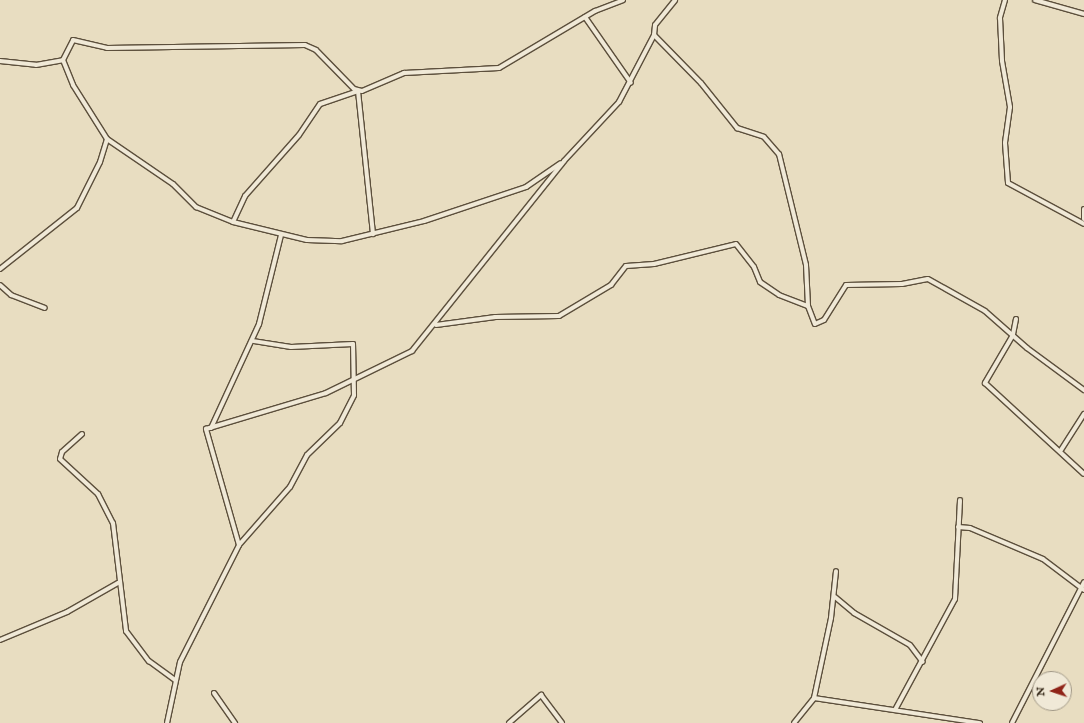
<!DOCTYPE html>
<style>
body{margin:0}
#map{position:relative;width:1084px;height:723px;overflow:hidden;background:#e8ddc1;font-family:"IM FELL English",serif}
div>[style]{position:absolute}
.roads{filter:drop-shadow(1px 0 #5c4f3c) drop-shadow(-1px 0 #5c4f3c) drop-shadow(0 1px #5c4f3c) drop-shadow(0 -1px #5c4f3c)}
.street>*{height:4px;margin:-2px;padding:0 2px;transform-origin:2px;border-radius:2px;background:#f0e9d7}
span{translate:-50% -50%;white-space:nowrap;text-align:center;line-height:1.15;-webkit-text-stroke:3px #f0e9d7;paint-order:stroke}
.north{position:absolute;left:1032px;top:671px;width:40px;height:40px;box-sizing:border-box;background:#f0e9d7;border:1px solid #a29987;border-radius:50%;rotate:267deg;font-size:11px;font-weight:700;line-height:16px;text-align:center;color:#2d2010}
.north::after{content:'';display:block;margin:auto;width:14px;height:18px;background:#8f2418;clip-path:polygon(50% 0,100% 100%,50% 72%,0 100%)}
</style>
<div id="map">
<div class="roads">
<div class="street">
<div style="left:1005px;top:0;width:19px;rotate:106deg"></div>
<div style="left:1000px;top:18px;width:43px;rotate:87.3deg"></div>
<div style="left:1002px;top:61px;width:47px;rotate:80.1deg"></div>
<div style="left:1010px;top:107px;width:36px;rotate:98deg"></div>
<div style="left:1005px;top:143px;width:40px;rotate:85.7deg"></div>
<div style="left:1008px;top:183px;width:86px;rotate:28.3deg"></div>
<div style="left:1035px;top:0;width:51px;rotate:15.9deg"></div>
<div style="left:585px;top:17px;width:80px;rotate:55.1deg"></div>
<div style="left:654px;top:35px;width:67px;rotate:45.6deg"></div>
<div style="left:701px;top:83px;width:58px;rotate:51.3deg"></div>
<div style="left:737px;top:128px;width:28px;rotate:18deg"></div>
<div style="left:764px;top:137px;width:23px;rotate:49deg"></div>
<div style="left:779px;top:154px;width:114px;rotate:76.3deg"></div>
<div style="left:806px;top:265px;width:41px;rotate:87.2deg"></div>
<div style="left:63px;top:60px;width:22px;rotate:-63deg"></div>
<div style="left:73px;top:40px;width:35px;rotate:13deg"></div>
<div style="left:107px;top:48px;width:198px;rotate:-0.9deg"></div>
<div style="left:305px;top:45px;width:12px;rotate:24deg"></div>
<div style="left:316px;top:50px;width:54px;rotate:45.7deg"></div>
<div style="left:354px;top:89px;width:8px;rotate:14deg"></div>
<div style="left:362px;top:91px;width:46px;rotate:-23.2deg"></div>
<div style="left:404px;top:73px;width:95px;rotate:-3deg"></div>
<div style="left:499px;top:68px;width:112px;rotate:-30.7deg"></div>
<div style="left:595px;top:11px;width:30px;rotate:-21deg"></div>
<div style="left:0;top:61px;width:36px;rotate:6deg"></div>
<div style="left:36px;top:65px;width:27px;rotate:-10deg"></div>
<div style="left:63px;top:60px;width:27px;rotate:68deg"></div>
<div style="left:73px;top:85px;width:64px;rotate:57.8deg"></div>
<div style="left:107px;top:139px;width:80px;rotate:34.3deg"></div>
<div style="left:173px;top:184px;width:33px;rotate:45deg"></div>
<div style="left:196px;top:207px;width:40px;rotate:22deg"></div>
<div style="left:233px;top:222px;width:76px;rotate:13.7deg"></div>
<div style="left:307px;top:240px;width:35px;rotate:2deg"></div>
<div style="left:342px;top:241px;width:84px;rotate:-13.7deg"></div>
<div style="left:424px;top:221px;width:108px;rotate:-18.4deg"></div>
<div style="left:526px;top:187px;width:42px;rotate:-34.4deg"></div>
<div style="left:1084px;top:209px;width:10px;rotate:90deg"></div>
<div style="left:233px;top:222px;width:29px;rotate:-65deg"></div>
<div style="left:245px;top:196px;width:81px;rotate:-48.5deg"></div>
<div style="left:299px;top:135px;width:37px;rotate:-56deg"></div>
<div style="left:320px;top:104px;width:40px;rotate:-18.9deg"></div>
<div style="left:358px;top:91px;width:144px;rotate:84deg"></div>
<div style="left:0;top:269px;width:98px;rotate:-38.4deg"></div>
<div style="left:77px;top:208px;width:51px;rotate:-63.4deg"></div>
<div style="left:100px;top:162px;width:24px;rotate:-73deg"></div>
<div style="left:0;top:285px;width:15px;rotate:42deg"></div>
<div style="left:11px;top:295px;width:36px;rotate:21deg"></div>
<div style="left:1016px;top:319px;width:16px;rotate:101deg"></div>
<div style="left:1013px;top:335px;width:56px;rotate:120.3deg"></div>
<div style="left:985px;top:383px;width:134px;rotate:42.6deg"></div>
<div style="left:436px;top:325px;width:60px;rotate:-7.7deg"></div>
<div style="left:495px;top:317px;width:64px;rotate:-0.9deg"></div>
<div style="left:559px;top:316px;width:61px;rotate:-30.8deg"></div>
<div style="left:611px;top:285px;width:24px;rotate:-52deg"></div>
<div style="left:626px;top:266px;width:28px;rotate:-4deg"></div>
<div style="left:654px;top:264px;width:84px;rotate:-13.7deg"></div>
<div style="left:736px;top:244px;width:29px;rotate:52deg"></div>
<div style="left:754px;top:267px;width:16px;rotate:68deg"></div>
<div style="left:760px;top:282px;width:23px;rotate:34deg"></div>
<div style="left:779px;top:295px;width:31px;rotate:21deg"></div>
<div style="left:808px;top:306px;width:19px;rotate:69deg"></div>
<div style="left:815px;top:324px;width:10px;rotate:-24deg"></div>
<div style="left:824px;top:320px;width:41px;rotate:-57.8deg"></div>
<div style="left:846px;top:285px;width:56px;rotate:-1deg"></div>
<div style="left:902px;top:284px;width:26px;rotate:-11deg"></div>
<div style="left:928px;top:279px;width:65px;rotate:29.3deg"></div>
<div style="left:985px;top:311px;width:56px;rotate:41.4deg"></div>
<div style="left:1027px;top:348px;width:71px;rotate:36.4deg"></div>
<div style="left:211px;top:428px;width:115px;rotate:-65.2deg"></div>
<div style="left:259px;top:324px;width:92px;rotate:-76.1deg"></div>
<div style="left:82px;top:434px;width:27px;rotate:138deg"></div>
<div style="left:62px;top:452px;width:7px;rotate:106deg"></div>
<div style="left:60px;top:459px;width:52px;rotate:42.6deg"></div>
<div style="left:98px;top:494px;width:33px;rotate:63deg"></div>
<div style="left:113px;top:523px;width:109px;rotate:83.1deg"></div>
<div style="left:126px;top:631px;width:38px;rotate:53deg"></div>
<div style="left:149px;top:661px;width:32px;rotate:36deg"></div>
<div style="left:1061px;top:450px;width:43px;rotate:-57.4deg"></div>
<div style="left:958px;top:527px;width:12px;rotate:5deg"></div>
<div style="left:970px;top:528px;width:79px;rotate:23deg"></div>
<div style="left:1043px;top:559px;width:51px;rotate:37.1deg"></div>
<div style="left:239px;top:545px;width:121px;rotate:-105.9deg"></div>
<div style="left:206px;top:429px;width:125px;rotate:-16.7deg"></div>
<div style="left:326px;top:393px;width:96px;rotate:-26deg"></div>
<div style="left:412px;top:351px;width:243px;rotate:-51.3deg"></div>
<div style="left:564px;top:161px;width:81px;rotate:-47deg"></div>
<div style="left:619px;top:102px;width:76px;rotate:-62.4deg"></div>
<div style="left:654px;top:35px;width:10px;rotate:-84deg"></div>
<div style="left:655px;top:25px;width:32px;rotate:-51deg"></div>
<div style="left:835px;top:597px;width:25px;rotate:40deg"></div>
<div style="left:854px;top:613px;width:64px;rotate:29.7deg"></div>
<div style="left:910px;top:645px;width:21px;rotate:53deg"></div>
<div style="left:0;top:640px;width:73px;rotate:-22.7deg"></div>
<div style="left:67px;top:612px;width:59px;rotate:-29.6deg"></div>
<div style="left:214px;top:693px;width:37px;rotate:55deg"></div>
<div style="left:814px;top:698px;width:82px;rotate:-78deg"></div>
<div style="left:831px;top:618px;width:47px;rotate:-83.9deg"></div>
<div style="left:895px;top:710px;width:126px;rotate:-61.6deg"></div>
<div style="left:955px;top:599px;width:99px;rotate:-87.1deg"></div>
<div style="left:167px;top:723px;width:62px;rotate:-78deg"></div>
<div style="left:180px;top:662px;width:131px;rotate:-63.2deg"></div>
<div style="left:239px;top:545px;width:77px;rotate:-48.7deg"></div>
<div style="left:290px;top:487px;width:36px;rotate:-62deg"></div>
<div style="left:307px;top:455px;width:46px;rotate:-44.1deg"></div>
<div style="left:340px;top:423px;width:31px;rotate:-63deg"></div>
<div style="left:354px;top:395px;width:51px;rotate:-91.1deg"></div>
<div style="left:353px;top:344px;width:62px;rotate:177.2deg"></div>
<div style="left:291px;top:347px;width:39px;rotate:-171deg"></div>
<div style="left:509px;top:723px;width:43px;rotate:-41.2deg"></div>
<div style="left:541px;top:695px;width:35px;rotate:53deg"></div>
<div style="left:794px;top:723px;width:32px;rotate:-51deg"></div>
<div style="left:814px;top:698px;width:168px;rotate:8.6deg"></div>
<div style="left:1012px;top:723px;width:158px;rotate:-62.9deg"></div>
</div>
</div>
<div class="north">N</div>
</div>
